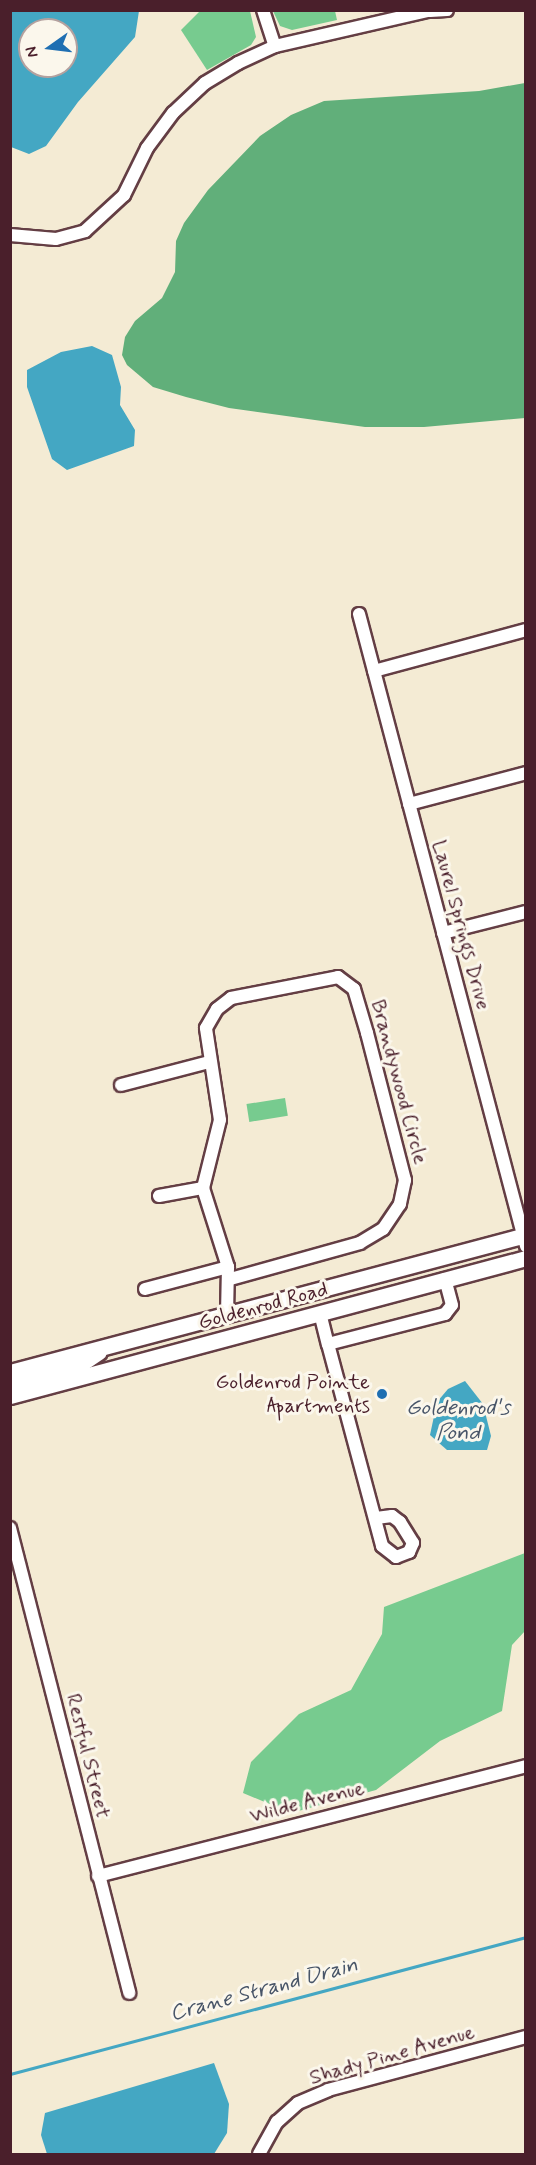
<!DOCTYPE html>
<style>
body{margin:0}
#map{position:relative;width:536px;height:2165px;overflow:hidden;background:#f4ebd4;font-family:Mynerve,sans-serif}
div>[style]{position:absolute}
.green>*{inset:0;background:#77cb8f;transform-origin:0 0}
.forest>*{inset:0;background:#61af7a}
.water>*{inset:0;background:#44a7c3}
.stream>*{height:3px;margin:-1.5px;padding:0 1.5px;transform-origin:1.5px;border-radius:1.5px;background:#44a7c3}
.roads{filter:drop-shadow(2px 0 #643e44) drop-shadow(-2px 0 #643e44) drop-shadow(0 2px #643e44) drop-shadow(0 -2px #643e44)}
.minor>*{height:12px;margin:-6px;padding:0 6px;transform-origin:6px;border-radius:6px;background:#fff}
.major>*{height:15px;margin:-7.5px;padding:0 7.5px;transform-origin:7.5px;border-radius:7.5px;background:#fff}
.dots>*{width:16px;height:16px;translate:-50% -50%;box-sizing:border-box;border:3px solid #fbf7ec;border-radius:50%}
span{translate:-50% -50%;white-space:nowrap;text-align:center;line-height:1.15;-webkit-text-stroke:6px #fbf7ec;paint-order:stroke}
.street-label{font-size:21px;color:#4a1f2b}
.poi-label{font-size:21px;color:#4a1f2b}
.right{translate:-100% -50%;text-align:right}
.water-label{font-size:22px;color:#485568;font-style:italic}
.frame{position:absolute;inset:0;border:12px solid #4a1f2b;pointer-events:none}
.north{position:absolute;left:18px;top:18px;width:60px;height:60px;box-sizing:border-box;background:#fbf7ec;border:2px solid #b4a19f;border-radius:50%;rotate:256deg;font-size:16px;font-weight:700;line-height:24px;text-align:center;color:#4a1f2b}
.north::after{content:'';display:block;margin:auto;width:21px;height:27px;background:#1f6fb2;clip-path:polygon(50% 0,100% 100%,50% 72%,0 100%)}
</style>
<div id="map">
<div class="green">
<div style="clip-path:polygon(200px 11px,250px 11px,256px 37px,251px 45px,207px 70px,181px 30px)"></div>
<div style="clip-path:polygon(273px 11px,335px 11px,337px 20px,292px 30px,280px 26px)"></div>
<div style="left:285px;top:1098px;width:18px;height:39px;rotate:81deg"></div>
<div style="clip-path:polygon(525px 1553px,525px 1631px,512px 1645px,502px 1711px,440px 1741px,376px 1790px,291px 1813px,243px 1793px,251px 1762px,299px 1714px,351px 1690px,382px 1634px,384px 1607px)"></div>
</div>
<div class="forest">
<div style="clip-path:polygon(525px 83px,525px 418px,424px 427px,365px 427px,229px 408px,186px 397px,153px 387px,127px 365px,122px 355px,125px 337px,135px 321px,162px 298px,175px 272px,176px 241px,184px 223px,208px 190px,260px 136px,291px 115px,324px 101px,479px 91px)"></div>
</div>
<div class="water">
<div style="clip-path:polygon(evenodd,11px 10px,139px 11px,135px 37px,78px 102px,46px 146px,29px 154px,11px 147px,11px 10px,30px 30px,66px 30px,66px 66px,30px 66px,30px 30px)"></div>
<div style="clip-path:polygon(92px 346px,112px 355px,121px 387px,120px 405px,135px 430px,134px 446px,67px 470px,52px 459px,27px 387px,27px 370px,61px 352px)"></div>
<div style="clip-path:polygon(465px 1381px,483px 1404px,491px 1436px,487px 1450px,447px 1450px,430px 1435px,437px 1402px,448px 1389px)"></div>
<div style="clip-path:polygon(214px 2063px,229px 2104px,227px 2133px,214px 2154px,47px 2154px,41px 2135px,45px 2113px)"></div>
</div>
<div class="stream">
<div style="left:10px;top:2074px;width:534px;rotate:-14.87deg"></div>
</div>
<div class="roads">
<div class="minor">
<div style="left:263px;top:10px;width:38px;rotate:72deg"></div>
<div style="left:430px;top:11px;width:17px;rotate:-3deg"></div>
<div style="left:10px;top:235px;width:46px;rotate:5deg"></div>
<div style="left:56px;top:239px;width:30px;rotate:-15deg"></div>
<div style="left:85px;top:231px;width:53px;rotate:-42.7deg"></div>
<div style="left:124px;top:195px;width:52px;rotate:-63.9deg"></div>
<div style="left:147px;top:148px;width:44px;rotate:-53.4deg"></div>
<div style="left:173px;top:113px;width:44px;rotate:-43.2deg"></div>
<div style="left:205px;top:83px;width:39px;rotate:-31deg"></div>
<div style="left:238px;top:63px;width:41px;rotate:-24.7deg"></div>
<div style="left:275px;top:46px;width:161px;rotate:-12.9deg"></div>
<div style="left:359px;top:614px;width:654px;rotate:75.2deg"></div>
<div style="left:374px;top:671px;width:157px;rotate:-15.1deg"></div>
<div style="left:409px;top:804px;width:121px;rotate:-14.8deg"></div>
<div style="left:443px;top:933px;width:86px;rotate:-14.2deg"></div>
<div style="left:121px;top:1085px;width:91px;rotate:-14.6deg"></div>
<div style="left:159px;top:1196px;width:45px;rotate:-10.3deg"></div>
<div style="left:145px;top:1289px;width:86px;rotate:-14.8deg"></div>
<div style="left:320px;top:1313px;width:32px;rotate:76deg"></div>
<div style="left:328px;top:1344px;width:121px;rotate:-14.4deg"></div>
<div style="left:445px;top:1314px;width:11px;rotate:-52deg"></div>
<div style="left:452px;top:1305px;width:27px;rotate:-105deg"></div>
<div style="left:227px;top:1314px;width:47px;rotate:-88.8deg"></div>
<div style="left:228px;top:1267px;width:83px;rotate:-107.6deg"></div>
<div style="left:203px;top:1188px;width:70px;rotate:-76deg"></div>
<div style="left:220px;top:1120px;width:93px;rotate:-98.7deg"></div>
<div style="left:206px;top:1028px;width:22px;rotate:-60deg"></div>
<div style="left:217px;top:1009px;width:18px;rotate:-38deg"></div>
<div style="left:231px;top:998px;width:109px;rotate:-11.1deg"></div>
<div style="left:338px;top:977px;width:20px;rotate:37deg"></div>
<div style="left:354px;top:989px;width:46px;rotate:73.5deg"></div>
<div style="left:367px;top:1033px;width:152px;rotate:75.5deg"></div>
<div style="left:405px;top:1180px;width:25px;rotate:102deg"></div>
<div style="left:400px;top:1204px;width:30px;rotate:124deg"></div>
<div style="left:383px;top:1229px;width:27px;rotate:149deg"></div>
<div style="left:360px;top:1243px;width:135px;rotate:164.5deg"></div>
<div style="left:328px;top:1344px;width:209px;rotate:75deg"></div>
<div style="left:382px;top:1546px;width:18px;rotate:38deg"></div>
<div style="left:396px;top:1557px;width:14px;rotate:-21deg"></div>
<div style="left:409px;top:1552px;width:10px;rotate:-66deg"></div>
<div style="left:413px;top:1543px;width:25px;rotate:-122deg"></div>
<div style="left:400px;top:1522px;width:10px;rotate:-143deg"></div>
<div style="left:392px;top:1516px;width:16px;rotate:173deg"></div>
<div style="left:10px;top:1528px;width:480px;rotate:75.6deg"></div>
<div style="left:98px;top:1876px;width:442px;rotate:-14.4deg"></div>
<div style="left:259px;top:2154px;width:37px;rotate:-61deg"></div>
<div style="left:277px;top:2122px;width:28px;rotate:-42deg"></div>
<div style="left:298px;top:2103px;width:33px;rotate:-23deg"></div>
<div style="left:328px;top:2090px;width:205px;rotate:-15deg"></div>
</div>
<div class="major">
<div style="left:10px;top:1372px;width:534px;rotate:-14.87deg"></div>
<div style="left:10px;top:1383px;width:70px;rotate:-14deg"></div>
<div style="left:78px;top:1366px;width:25px;rotate:-34deg"></div>
<div style="left:10px;top:1396px;width:534px;rotate:-14.97deg"></div>
</div>
</div>
<div class="dots">
<div style="left:382px;top:1394px;background:#1f6fb2"></div>
</div>
<div class="street-label">
<span style="left:461px;top:925px;rotate:75deg">Laurel Springs Drive</span>
<span style="left:399px;top:1082px;rotate:75deg">Brandywood Circle</span>
<span style="left:263px;top:1306px;rotate:-15deg">Goldenrod Road</span>
<span style="left:88px;top:1756px;rotate:76deg">Restful Street</span>
<span style="left:307px;top:1802px;rotate:-14deg">Wilde Avenue</span>
<span style="left:392px;top:2055px;rotate:-16deg">Shady Pine Avenue</span>
</div>
<div class="poi-label">
<span class="right" style="left:370px;top:1394px">Goldenrod Pointe<br>Apartments</span>
</div>
<div class="water-label">
<span style="left:458px;top:1421px">Goldenrod's<br>Pond</span>
<span style="left:264px;top:1990px;rotate:-15deg">Crane Strand Drain</span>
</div>
<div class="frame"></div>
<div class="north">N</div>
</div>
